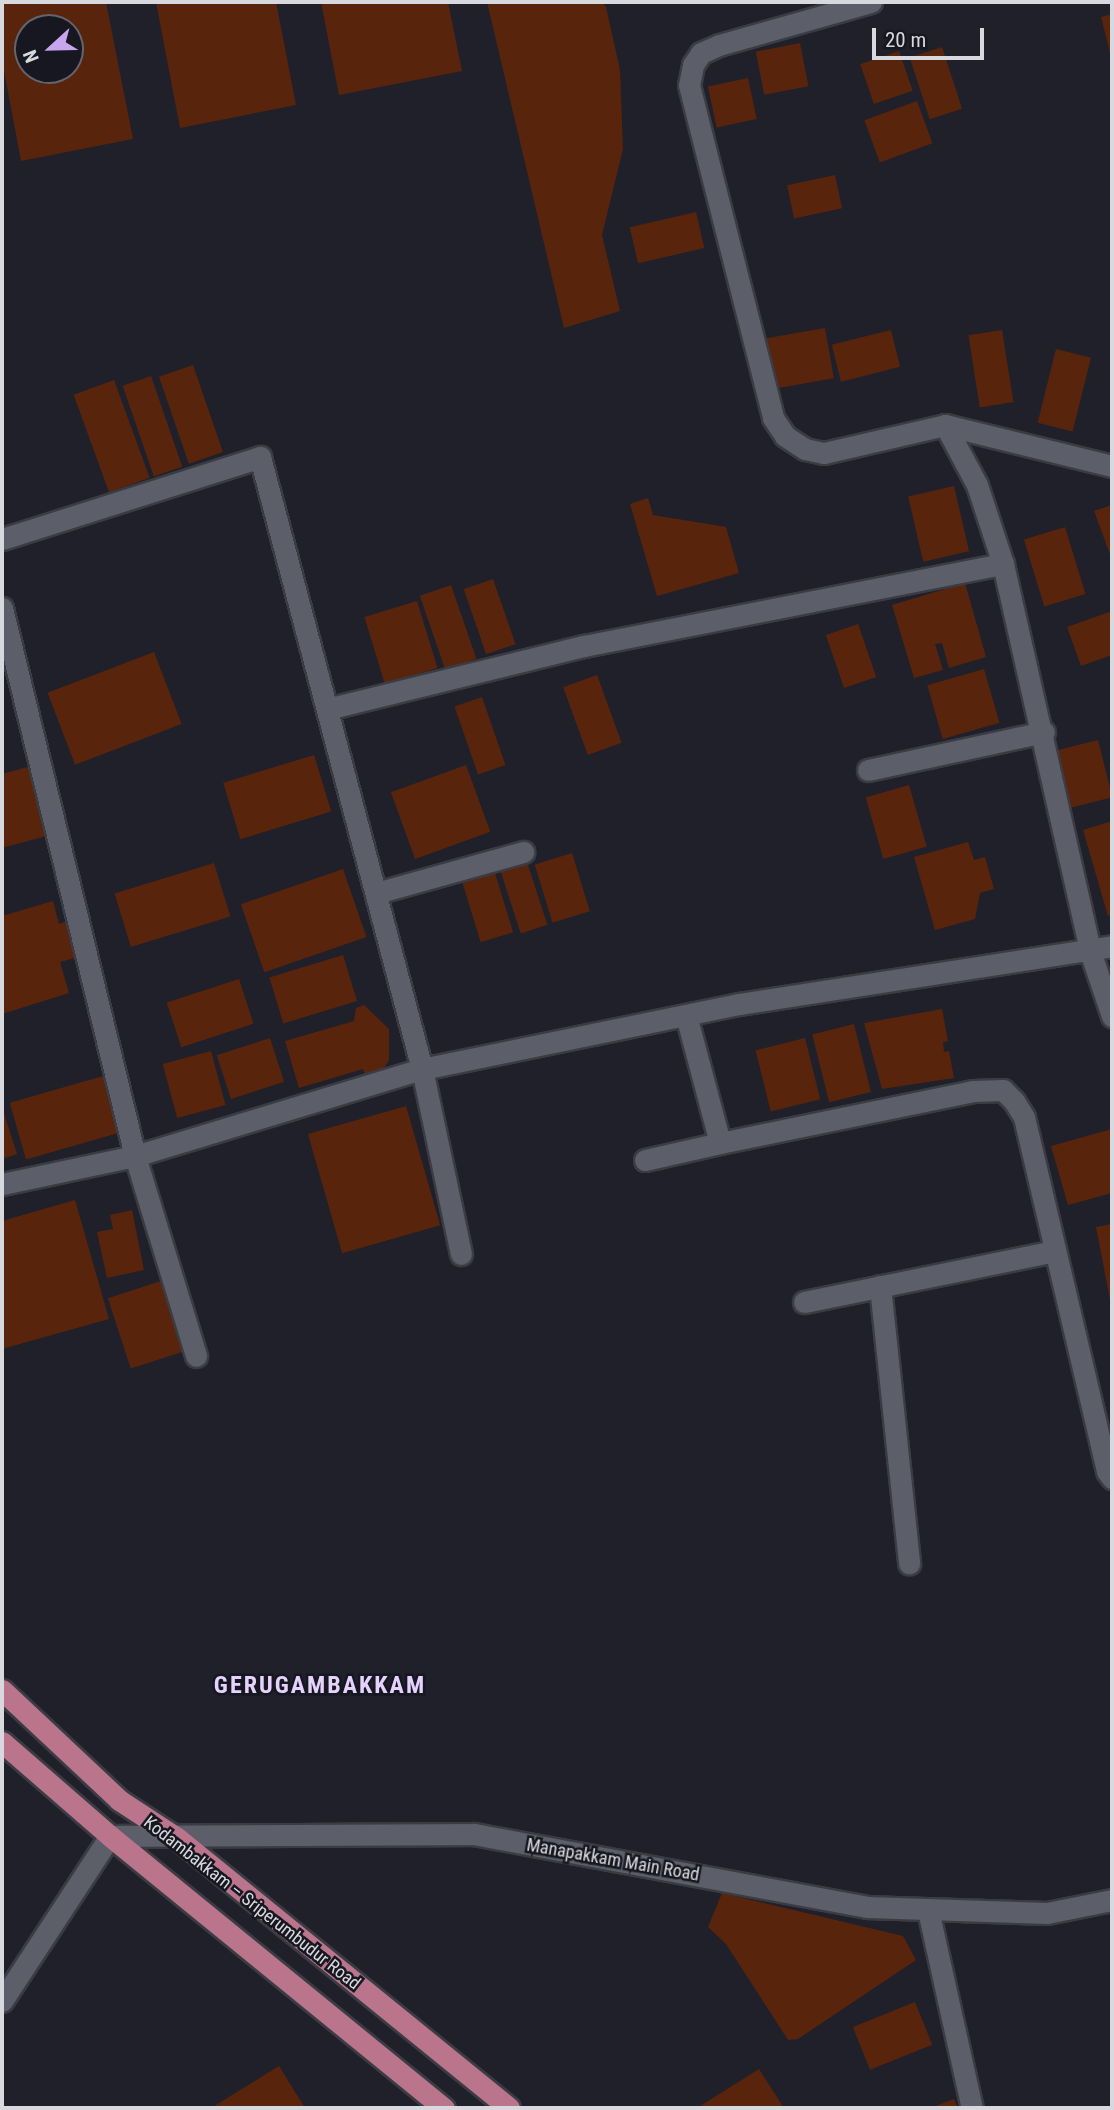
<!DOCTYPE html>
<meta charset="utf-8">
<style>
body{margin:0}
#map{position:relative;width:1114px;height:2110px;overflow:hidden;background:#1f202a;font-family:"Roboto Condensed",sans-serif}
div>[style]{position:absolute}
.building>*{inset:0;background:#59240c;transform-origin:0 0}
.roads{filter:drop-shadow(2px 0 #3b3c43) drop-shadow(-2px 0 #3b3c43) drop-shadow(0 2px #3b3c43) drop-shadow(0 -2px #3b3c43)}
.street>*{height:21px;margin:-10.5px;padding:0 10.5px;transform-origin:10.5px;border-radius:10.5px;background:#5c5e69}
.secondary>*{height:21px;margin:-10.5px;padding:0 10.5px;transform-origin:10.5px;border-radius:10.5px;background:#5c5e69}
.primary>*{height:21px;margin:-10.5px;padding:0 10.5px;transform-origin:10.5px;border-radius:10.5px;background:#ba748b}
span{translate:-50% -50%;white-space:nowrap;text-align:center;line-height:1.15;-webkit-text-stroke:5px #161720;paint-order:stroke}
.street-label{font-size:18px;color:#d8d9df}
.district-label{font-size:24px;color:#e6d3fd;font-weight:700;letter-spacing:2px}
.frame{position:absolute;inset:0;border:4px solid #d8d9df;pointer-events:none}
.north{position:absolute;left:14px;top:14px;width:70px;height:70px;box-sizing:border-box;background:#161720;border:2px solid #64656c;border-radius:50%;rotate:248deg;font-size:19px;font-weight:700;line-height:28px;text-align:center;color:#d8d9df}
.north::after{content:'';display:block;margin:auto;width:24px;height:32px;background:#c7a6ef;clip-path:polygon(50% 0,100% 100%,50% 72%,0 100%)}
.scale{position:absolute;left:872px;top:28px;width:112px;height:32px;box-sizing:border-box;border:4px solid #d8d9df;border-top:0;padding-left:9px;font-size:21px;line-height:24px;white-space:nowrap;color:#d8d9df;-webkit-text-stroke:5px #161720;paint-order:stroke}
</style>
<div id="map">
<div class="building">
<div style="clip-path:polygon(evenodd,2px 2px,106px 2px,133px 139px,21px 161px,2px 60px,2px 2px,28px 28px,70px 28px,70px 70px,28px 70px,28px 28px)"></div>
<div style="clip-path:polygon(156px 2px,276px 2px,296px 105px,180px 128px)"></div>
<div style="clip-path:polygon(321px 2px,448px 2px,462px 71px,339px 95px)"></div>
<div style="clip-path:polygon(487px 2px,602px 2px,606px 7px,620px 70px,623px 149px,602px 235px,620px 311px,564px 328px)"></div>
<div style="clip-path:polygon(1112px 14px,1112px 57px,1111px 57px,1101px 17px)"></div>
<div style="left:800px;top:43px;width:44px;height:45px;rotate:79deg"></div>
<div style="left:942px;top:47px;width:65px;height:34px;rotate:72deg"></div>
<div style="left:899px;top:51px;width:42px;height:41px;rotate:71deg"></div>
<div style="left:748px;top:78px;width:42px;height:41px;rotate:78deg"></div>
<div style="left:917px;top:101px;width:45px;height:56px;rotate:70deg"></div>
<div style="left:835px;top:175px;width:34px;height:49px;rotate:78deg"></div>
<div style="left:696px;top:212px;width:37px;height:68px;rotate:77deg"></div>
<div style="left:825px;top:328px;width:51px;height:65px;rotate:80deg"></div>
<div style="left:891px;top:330px;width:38px;height:61px;rotate:76deg"></div>
<div style="left:1002px;top:330px;width:73px;height:34px;rotate:81deg"></div>
<div style="left:1056px;top:349px;width:36px;height:76px;rotate:14deg"></div>
<div style="left:193px;top:365px;width:92px;height:36px;rotate:71deg"></div>
<div style="left:151px;top:376px;width:96px;height:30px;rotate:71deg"></div>
<div style="left:114px;top:380px;width:104px;height:43px;rotate:70deg"></div>
<div style="left:954px;top:486px;width:67px;height:47px;rotate:77deg"></div>
<div style="clip-path:polygon(648px 498px,653px 515px,726px 527px,739px 573px,657px 596px,630px 504px)"></div>
<div style="clip-path:polygon(1112px 505px,1112px 560px,1094px 511px)"></div>
<div style="left:1065px;top:527px;width:70px;height:43px;rotate:73deg"></div>
<div style="left:493px;top:579px;width:69px;height:31px;rotate:71deg"></div>
<div style="clip-path:polygon(965px 583px,986px 657px,949px 668px,942px 643px,935px 644px,943px 670px,914px 678px,892px 605px)"></div>
<div style="left:451px;top:585px;width:78px;height:33px;rotate:71deg"></div>
<div style="left:417px;top:601px;width:70px;height:55px;rotate:73deg"></div>
<div style="clip-path:polygon(1112px 611px,1112px 655px,1081px 666px,1067px 627px)"></div>
<div style="left:858px;top:624px;width:56px;height:34px;rotate:71deg"></div>
<div style="left:154px;top:652px;width:77px;height:114px;rotate:69deg"></div>
<div style="left:984px;top:669px;width:56px;height:59px;rotate:74deg"></div>
<div style="left:597px;top:675px;width:72px;height:36px;rotate:70deg"></div>
<div style="left:482px;top:697px;width:72px;height:29px;rotate:71deg"></div>
<div style="left:1098px;top:740px;width:59px;height:43px;rotate:76deg"></div>
<div style="left:314px;top:755px;width:59px;height:95px;rotate:73deg"></div>
<div style="left:466px;top:765px;width:71px;height:80px;rotate:70deg"></div>
<div style="clip-path:polygon(31px 766px,50px 835px,2px 848px,2px 774px)"></div>
<div style="left:909px;top:785px;width:64px;height:45px;rotate:74deg"></div>
<div style="clip-path:polygon(1112px 821px,1112px 915px,1108px 916px,1083px 830px)"></div>
<div style="clip-path:polygon(968px 842px,974px 860px,985px 857px,994px 889px,980px 893px,975px 919px,935px 930px,914px 857px)"></div>
<div style="left:572px;top:853px;width:61px;height:39px;rotate:73deg"></div>
<div style="left:527px;top:862px;width:66px;height:28px;rotate:72deg"></div>
<div style="left:214px;top:863px;width:56px;height:104px;rotate:73deg"></div>
<div style="left:343px;top:869px;width:72px;height:108px;rotate:71deg"></div>
<div style="left:495px;top:873px;width:62px;height:34px;rotate:73deg"></div>
<div style="clip-path:polygon(53px 901px,59px 924px,67px 921px,78px 957px,60px 962px,69px 993px,2px 1014px,2px 916px)"></div>
<div style="left:343px;top:955px;width:48px;height:77px;rotate:73deg"></div>
<div style="left:239px;top:979px;width:47px;height:76px;rotate:72deg"></div>
<div style="clip-path:polygon(364px 1005px,389px 1029px,389px 1060px,380px 1075px,366px 1079px,363px 1069px,299px 1088px,285px 1041px,354px 1021px,356px 1008px)"></div>
<div style="clip-path:polygon(942px 1009px,948px 1041px,943px 1042px,944px 1052px,949px 1051px,954px 1078px,882px 1089px,864px 1023px)"></div>
<div style="left:854px;top:1024px;width:70px;height:43px;rotate:76deg"></div>
<div style="left:270px;top:1038px;width:46px;height:56px;rotate:72deg"></div>
<div style="left:805px;top:1038px;width:63px;height:51px;rotate:76deg"></div>
<div style="left:211px;top:1051px;width:56px;height:50px;rotate:75deg"></div>
<div style="left:103px;top:1076px;width:59px;height:97px;rotate:74deg"></div>
<div style="left:406px;top:1106px;width:124px;height:102px;rotate:74deg"></div>
<div style="clip-path:polygon(2px 1107px,17px 1154px,2px 1159px)"></div>
<div style="clip-path:polygon(1112px 1129px,1112px 1193px,1068px 1205px,1051px 1146px)"></div>
<div style="clip-path:polygon(75px 1200px,109px 1319px,2px 1349px,2px 1221px)"></div>
<div style="clip-path:polygon(132px 1210px,144px 1270px,107px 1278px,97px 1232px,113px 1229px,110px 1215px)"></div>
<div style="clip-path:polygon(1112px 1224px,1112px 1305px,1111px 1305px,1096px 1227px)"></div>
<div style="left:164px;top:1280px;width:74px;height:59px;rotate:72deg"></div>
<div style="clip-path:polygon(722px 1893px,903px 1936px,916px 1960px,798px 2039px,788px 2040px,726px 1944px,708px 1927px)"></div>
<div style="left:915px;top:2002px;width:46px;height:67px;rotate:68deg"></div>
<div style="clip-path:polygon(279px 2066px,305px 2108px,211px 2108px)"></div>
<div style="clip-path:polygon(759px 2069px,784px 2108px,697px 2108px)"></div>
<div style="clip-path:polygon(954px 2099px,958px 2108px,930px 2108px)"></div>
</div>
<div class="roads">
<div class="street">
<div style="left:871px;top:2px;width:158px;rotate:164.2deg"></div>
<div style="left:719px;top:45px;width:20px;rotate:156deg"></div>
<div style="left:701px;top:53px;width:14px;rotate:124deg"></div>
<div style="left:693px;top:65px;width:20px;rotate:101deg"></div>
<div style="left:689px;top:85px;width:343px;rotate:75.8deg"></div>
<div style="left:773px;top:418px;width:22px;rotate:56deg"></div>
<div style="left:785px;top:436px;width:24px;rotate:33deg"></div>
<div style="left:805px;top:449px;width:19px;rotate:12deg"></div>
<div style="left:824px;top:453px;width:124px;rotate:-13deg"></div>
<div style="left:945px;top:425px;width:172px;rotate:13.8deg"></div>
<div style="left:945px;top:425px;width:68px;rotate:61.9deg"></div>
<div style="left:977px;top:485px;width:83px;rotate:71.8deg"></div>
<div style="left:2px;top:539px;width:271px;rotate:-17.6deg"></div>
<div style="left:260px;top:457px;width:633px;rotate:75.17deg"></div>
<div style="left:422px;top:1069px;width:189px;rotate:78.1deg"></div>
<div style="left:2px;top:608px;width:564px;rotate:76.36deg"></div>
<div style="left:135px;top:1156px;width:209px;rotate:73deg"></div>
<div style="left:327px;top:709px;width:265px;rotate:-13.8deg"></div>
<div style="left:584px;top:646px;width:427px;rotate:-11.1deg"></div>
<div style="left:1003px;top:564px;width:397px;rotate:77.3deg"></div>
<div style="left:1090px;top:951px;width:69px;rotate:71.3deg"></div>
<div style="left:868px;top:770px;width:180px;rotate:-12.2deg"></div>
<div style="left:376px;top:893px;width:153px;rotate:-15.6deg"></div>
<div style="left:686px;top:1015px;width:132px;rotate:75.1deg"></div>
<div style="left:720px;top:1143px;width:258px;rotate:-11.6deg"></div>
<div style="left:973px;top:1091px;width:30px;rotate:-2deg"></div>
<div style="left:1003px;top:1090px;width:16px;rotate:45deg"></div>
<div style="left:1014px;top:1101px;width:19px;rotate:58deg"></div>
<div style="left:1024px;top:1117px;width:364px;rotate:76.8deg"></div>
<div style="left:1107px;top:1471px;width:9px;rotate:54deg"></div>
<div style="left:645px;top:1160px;width:77px;rotate:-12.8deg"></div>
<div style="left:2px;top:1184px;width:136px;rotate:-11.9deg"></div>
<div style="left:135px;top:1156px;width:300px;rotate:-16.9deg"></div>
<div style="left:422px;top:1069px;width:324px;rotate:-11.6deg"></div>
<div style="left:739px;top:1004px;width:377px;rotate:-8.8deg"></div>
<div style="left:880px;top:1286px;width:279px;rotate:84deg"></div>
<div style="left:804px;top:1302px;width:256px;rotate:-11.5deg"></div>
<div style="left:928px;top:1910px;width:203px;rotate:77.5deg"></div>
<div style="left:2px;top:2001px;width:197px;rotate:-56.8deg"></div>
</div>
<div class="secondary">
<div style="left:110px;top:1836px;width:364px;rotate:-0.3deg"></div>
<div style="left:474px;top:1834px;width:400px;rotate:10.5deg"></div>
<div style="left:867px;top:1907px;width:180px;rotate:1.9deg"></div>
<div style="left:1047px;top:1913px;width:66px;rotate:-11.3deg"></div>
</div>
<div class="primary">
<div style="left:2px;top:1690px;width:161px;rotate:43.2deg"></div>
<div style="left:119px;top:1800px;width:69px;rotate:33.2deg"></div>
<div style="left:177px;top:1838px;width:428px;rotate:39.1deg"></div>
<div style="left:2px;top:1742px;width:143px;rotate:41deg"></div>
<div style="left:110px;top:1836px;width:431px;rotate:39.2deg"></div>
</div>
</div>
<div class="street-label">
<span style="left:613px;top:1860px;rotate:10deg">Manapakkam Main Road</span>
<span style="left:252px;top:1903px;rotate:38deg">Kodambakkam – Sriperumbudur Road</span>
</div>
<div class="district-label">
<span style="left:320px;top:1686px">GERUGAMBAKKAM</span>
</div>
<div class="frame"></div>
<div class="north">N</div>
<div class="scale">20 m</div>
</div>
